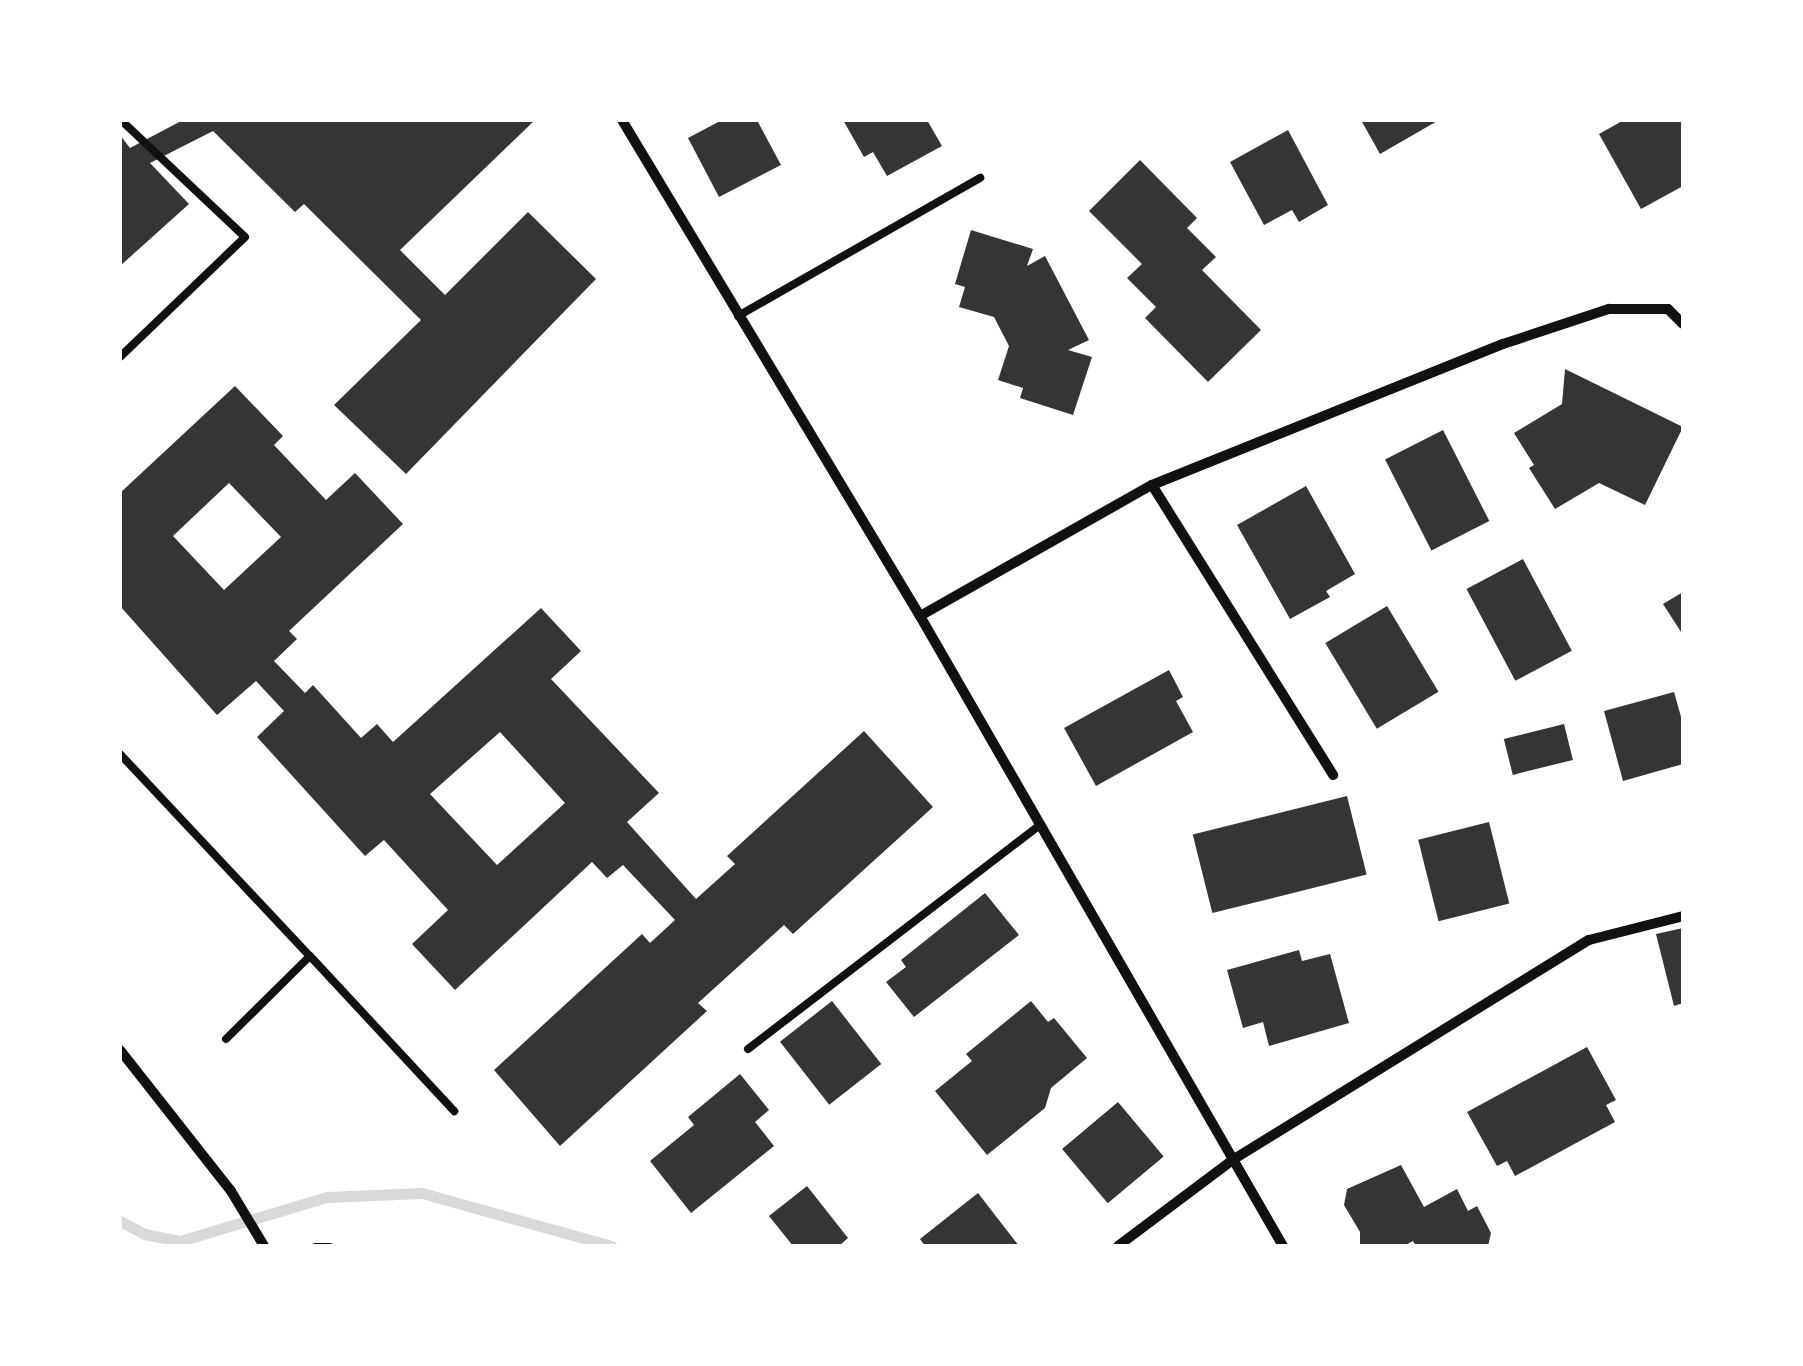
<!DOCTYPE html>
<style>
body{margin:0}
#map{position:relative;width:1803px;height:1366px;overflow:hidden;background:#fff;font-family:"Source Sans 3",sans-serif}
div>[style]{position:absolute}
.stream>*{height:11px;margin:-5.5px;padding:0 5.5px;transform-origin:5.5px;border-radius:5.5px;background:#d9d9d9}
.building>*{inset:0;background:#353535;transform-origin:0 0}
.path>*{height:6px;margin:-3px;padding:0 3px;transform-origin:3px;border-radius:3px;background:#111}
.service>*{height:8px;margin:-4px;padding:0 4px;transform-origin:4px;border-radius:4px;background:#111}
.minor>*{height:10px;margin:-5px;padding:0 5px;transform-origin:5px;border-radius:5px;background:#111}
span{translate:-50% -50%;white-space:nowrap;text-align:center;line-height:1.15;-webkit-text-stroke:10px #fff;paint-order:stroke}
.frame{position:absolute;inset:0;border:122px solid #fff;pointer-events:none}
</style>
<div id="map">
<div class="stream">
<div style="left:120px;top:1221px;width:27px;rotate:28deg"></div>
<div style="left:144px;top:1234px;width:37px;rotate:11deg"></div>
<div style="left:180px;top:1241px;width:153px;rotate:-16.7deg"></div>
<div style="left:327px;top:1197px;width:95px;rotate:-2.4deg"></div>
<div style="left:422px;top:1193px;width:197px;rotate:15.6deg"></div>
</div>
<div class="building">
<div style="clip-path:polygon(183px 120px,535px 120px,400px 250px,445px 295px,528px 212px,596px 279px,406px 474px,334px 405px,421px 320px,304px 204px,295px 212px,213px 131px,150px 163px,189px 204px,120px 266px,120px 135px,130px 148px)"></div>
<div style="clip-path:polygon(722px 120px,757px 120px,781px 165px,719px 197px,688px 138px)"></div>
<div style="clip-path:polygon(843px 120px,927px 120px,942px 146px,887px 176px,873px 152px,864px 157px)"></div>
<div style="clip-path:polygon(1361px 120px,1439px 120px,1380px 154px)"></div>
<div style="clip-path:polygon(1624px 120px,1683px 120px,1683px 186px,1641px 209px,1599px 134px)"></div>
<div style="clip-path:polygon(1288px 130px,1328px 205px,1299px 222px,1292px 210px,1264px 225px,1230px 162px)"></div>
<div style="clip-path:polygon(1140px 160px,1197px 218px,1187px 228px,1216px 257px,1202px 270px,1261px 330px,1208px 382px,1145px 318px,1156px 307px,1127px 278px,1142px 264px,1089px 211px)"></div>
<div style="clip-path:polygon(971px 230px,1033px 249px,1027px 266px,1045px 256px,1089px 340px,1068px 350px,1092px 357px,1073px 415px,1020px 398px,1023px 388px,998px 380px,1009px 346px,994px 317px,959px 307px,965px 287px,955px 284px)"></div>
<div style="clip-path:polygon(1565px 369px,1683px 427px,1645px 505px,1599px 483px,1555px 509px,1529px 468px,1534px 465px,1514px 433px,1562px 404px)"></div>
<div style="clip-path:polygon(evenodd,235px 386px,283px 436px,274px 445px,326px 500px,355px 473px,403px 524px,289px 631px,297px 639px,274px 661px,305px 693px,313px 685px,361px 738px,377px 724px,393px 742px,541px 608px,581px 651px,551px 679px,659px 793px,627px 822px,696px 899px,735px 864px,727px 856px,864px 731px,933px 807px,793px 934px,784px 925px,698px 1003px,707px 1011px,560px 1146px,494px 1070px,642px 934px,650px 943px,675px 920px,623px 865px,607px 878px,592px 862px,455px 990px,412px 944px,448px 910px,384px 840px,365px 856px,257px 737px,284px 711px,256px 681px,217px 715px,120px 606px,120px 493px,235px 386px,229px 483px,281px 537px,224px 590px,173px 536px,229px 483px,235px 386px,500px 732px,565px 803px,497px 865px,430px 794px,500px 732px)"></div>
<div style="left:1443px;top:430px;width:102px;height:65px;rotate:63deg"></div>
<div style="clip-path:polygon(1306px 486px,1355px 574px,1326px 591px,1330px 597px,1290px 619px,1237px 525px)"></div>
<div style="left:1523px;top:559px;width:104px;height:64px;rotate:62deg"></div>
<div style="clip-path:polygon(1683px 592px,1683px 635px,1663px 604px)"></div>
<div style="left:1387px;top:606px;width:100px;height:72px;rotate:59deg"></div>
<div style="clip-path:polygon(1169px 670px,1183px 697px,1176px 701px,1193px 732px,1096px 786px,1064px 728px)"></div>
<div style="clip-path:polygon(1674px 692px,1683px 724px,1683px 764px,1623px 781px,1604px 711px)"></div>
<div style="left:1564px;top:724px;width:37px;height:62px;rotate:76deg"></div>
<div style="left:1347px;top:796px;width:81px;height:159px;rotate:76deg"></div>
<div style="left:1489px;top:822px;width:84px;height:73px;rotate:76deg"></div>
<div style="clip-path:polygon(985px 893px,1019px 935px,914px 1017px,886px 982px,906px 967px,901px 960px)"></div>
<div style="clip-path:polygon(1683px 928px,1683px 1003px,1674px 1006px,1656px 934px)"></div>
<div style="clip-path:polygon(1299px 950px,1302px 961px,1330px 954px,1349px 1023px,1269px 1046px,1263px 1022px,1243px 1028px,1227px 970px)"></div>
<div style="left:832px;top:1001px;width:80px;height:66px;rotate:52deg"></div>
<div style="clip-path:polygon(1031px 1001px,1048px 1022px,1054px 1018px,1087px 1058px,1051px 1088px,1045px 1108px,987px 1155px,935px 1091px,972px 1061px,966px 1054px)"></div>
<div style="clip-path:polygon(1587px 1047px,1616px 1100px,1606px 1105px,1615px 1122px,1515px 1176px,1507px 1161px,1497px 1166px,1467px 1112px)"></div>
<div style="clip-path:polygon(740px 1074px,769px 1110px,755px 1122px,774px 1146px,691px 1213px,650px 1161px,694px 1125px,688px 1117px)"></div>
<div style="left:1118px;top:1102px;width:71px;height:73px;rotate:50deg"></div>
<div style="clip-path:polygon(1401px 1165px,1424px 1207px,1457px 1189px,1468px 1211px,1477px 1206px,1491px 1233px,1488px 1246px,1416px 1246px,1413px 1241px,1404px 1246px,1360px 1246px,1360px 1232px,1344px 1205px,1347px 1189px)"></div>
<div style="clip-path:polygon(807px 1186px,848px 1238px,839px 1246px,793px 1246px,769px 1216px)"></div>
<div style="clip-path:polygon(978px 1193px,1019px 1246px,925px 1246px,920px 1239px)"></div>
</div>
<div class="path">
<div style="left:315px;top:1246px;width:15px"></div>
</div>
<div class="service">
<div style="left:738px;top:316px;width:279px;rotate:-29.7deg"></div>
<div style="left:120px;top:357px;width:173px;rotate:-43.8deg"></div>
<div style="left:245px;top:237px;width:170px;rotate:-136.7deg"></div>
<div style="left:120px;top:754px;width:277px;rotate:46.8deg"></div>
<div style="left:226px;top:1039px;width:118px;rotate:-44.7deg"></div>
<div style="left:310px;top:956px;width:212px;rotate:47.1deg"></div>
<div style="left:748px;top:1049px;width:369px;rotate:-37.5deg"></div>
</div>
<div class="minor">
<div style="left:622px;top:120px;width:579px;rotate:59deg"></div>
<div style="left:920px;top:616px;width:727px;rotate:60.05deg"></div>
<div style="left:1152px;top:485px;width:342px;rotate:58deg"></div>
<div style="left:920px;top:616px;width:266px;rotate:-29.5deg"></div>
<div style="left:1152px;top:485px;width:378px;rotate:-21.9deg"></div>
<div style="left:1503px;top:344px;width:112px;rotate:-18.3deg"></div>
<div style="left:1609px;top:309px;width:59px"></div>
<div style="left:1668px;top:309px;width:21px;rotate:45deg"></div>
<div style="left:120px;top:1050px;width:179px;rotate:51.8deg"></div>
<div style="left:231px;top:1191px;width:64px;rotate:59deg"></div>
<div style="left:1118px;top:1246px;width:145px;rotate:-36.9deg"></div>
<div style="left:1234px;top:1159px;width:417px;rotate:-31.7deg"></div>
<div style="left:1589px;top:940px;width:97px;rotate:-14.3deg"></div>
</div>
<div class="frame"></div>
</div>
